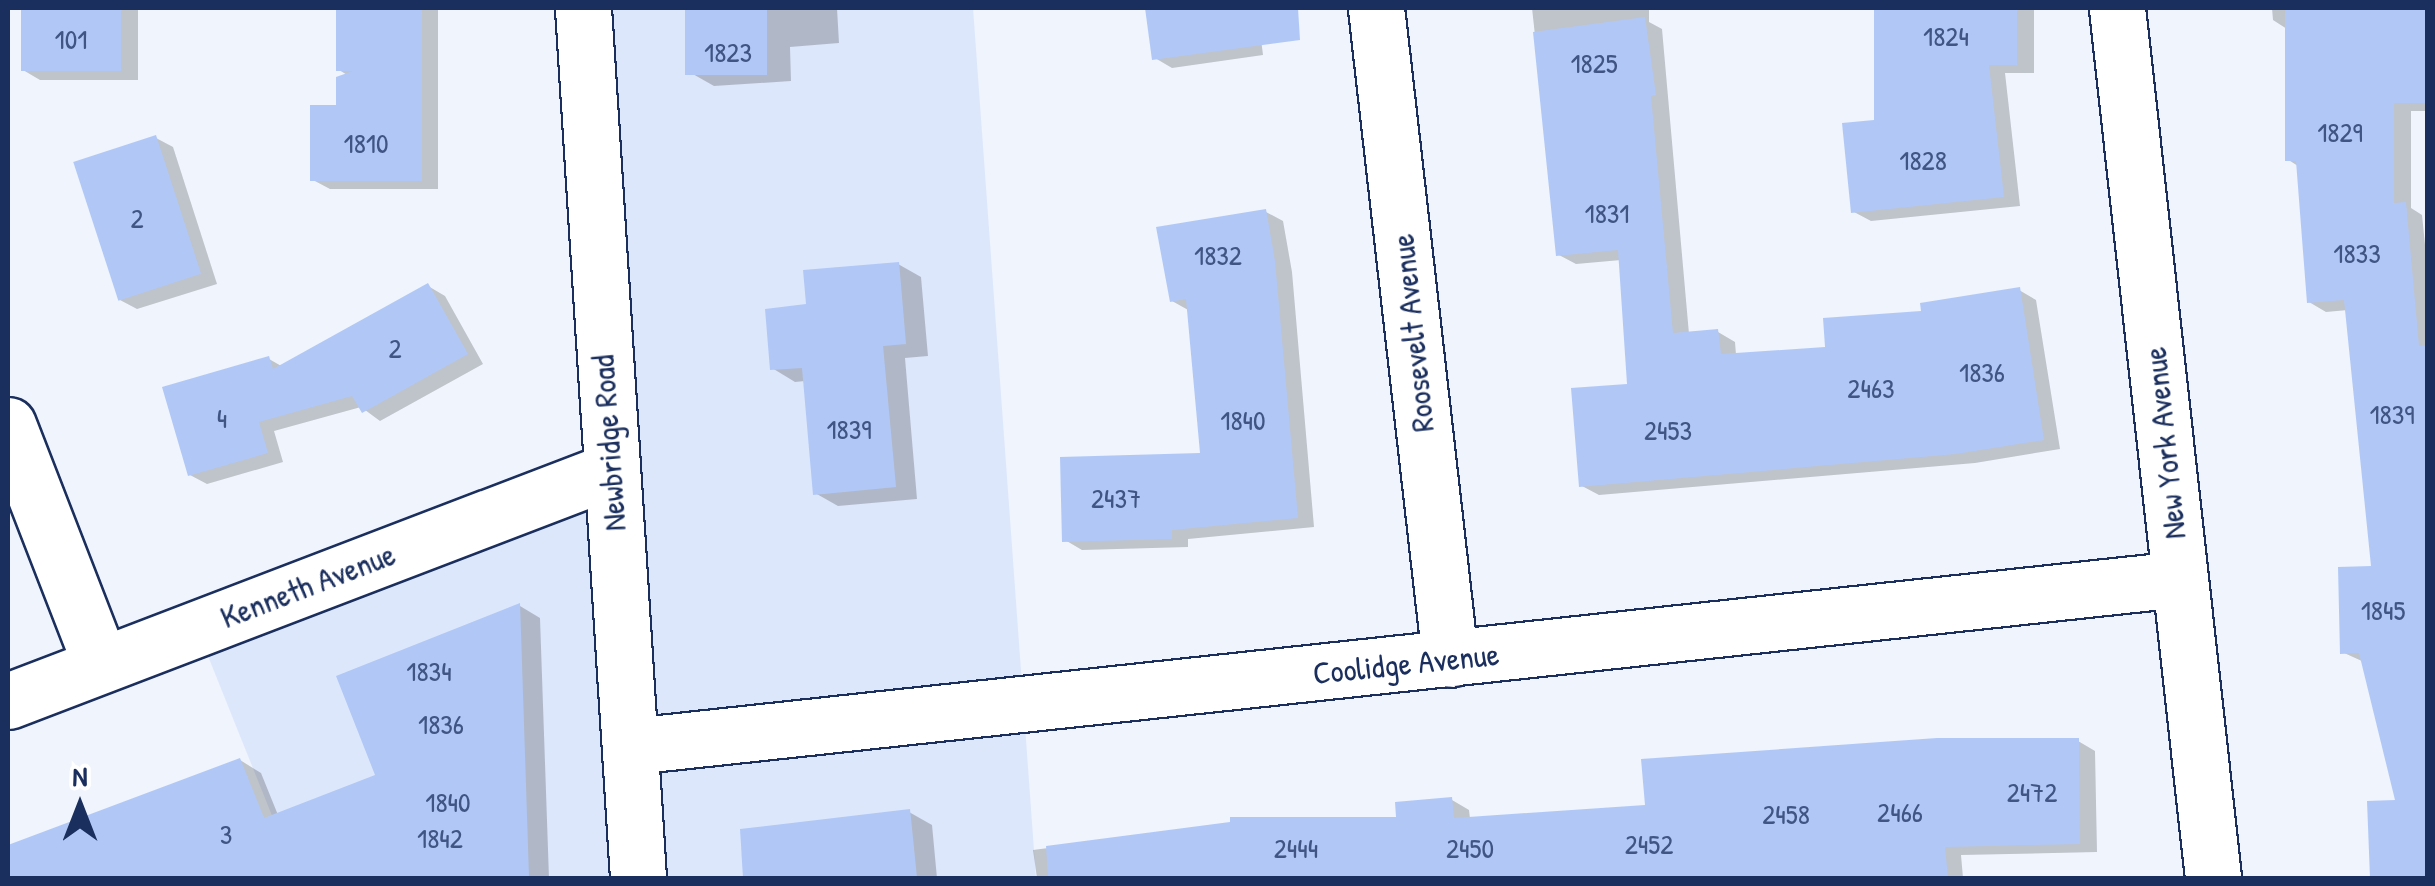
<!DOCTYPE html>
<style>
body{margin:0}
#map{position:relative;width:2435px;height:886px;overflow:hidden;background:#eff4fd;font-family:"Patrick Hand",sans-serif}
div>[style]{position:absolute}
.built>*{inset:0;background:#dce7fb}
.shadow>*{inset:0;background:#0003}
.building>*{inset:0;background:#b1c8f6;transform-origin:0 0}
.roads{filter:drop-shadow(2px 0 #1b2f5e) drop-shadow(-2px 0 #1b2f5e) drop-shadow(0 2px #1b2f5e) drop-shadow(0 -2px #1b2f5e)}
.minor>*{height:55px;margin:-27.5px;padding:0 27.5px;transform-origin:27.5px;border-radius:27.5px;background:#fff}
.major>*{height:55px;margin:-27.5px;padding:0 27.5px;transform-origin:27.5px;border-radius:27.5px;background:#fff}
span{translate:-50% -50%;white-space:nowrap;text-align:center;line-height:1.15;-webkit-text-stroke:9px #fff;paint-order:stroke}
.number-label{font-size:28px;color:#405584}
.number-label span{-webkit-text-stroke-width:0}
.street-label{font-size:32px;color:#1b2f5e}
.frame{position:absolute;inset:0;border:10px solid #1b2f5e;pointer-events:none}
.north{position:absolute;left:30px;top:756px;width:100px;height:100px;-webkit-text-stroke:8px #fff;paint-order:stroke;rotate:0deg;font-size:28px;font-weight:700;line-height:40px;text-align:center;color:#1b2f5e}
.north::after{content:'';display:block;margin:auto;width:35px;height:45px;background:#1b2f5e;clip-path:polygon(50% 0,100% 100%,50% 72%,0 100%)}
</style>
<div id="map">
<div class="built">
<div style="clip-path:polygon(568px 8px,973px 8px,1036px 878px,297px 878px,204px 646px,595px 488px)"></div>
</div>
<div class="shadow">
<div style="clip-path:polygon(23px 8px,138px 8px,138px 80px,40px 80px,23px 70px)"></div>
<div style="clip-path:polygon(339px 8px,438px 8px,438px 189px,330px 189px,313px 180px,349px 76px,339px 70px)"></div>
<div style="clip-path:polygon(687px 8px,837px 8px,839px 43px,790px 47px,791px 81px,714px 86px,691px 73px)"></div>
<div style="clip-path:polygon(1148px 8px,1257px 8px,1263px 55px,1172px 68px,1155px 58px)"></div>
<div style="clip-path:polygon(1532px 8px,1649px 8px,1649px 22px,1662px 29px,1689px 334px,1718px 332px,1735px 342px,1736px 355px,1827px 350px,1924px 313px,2019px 290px,2036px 300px,2060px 449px,1975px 463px,1599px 495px,1582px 486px,1630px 386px,1621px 260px,1576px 264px,1559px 255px)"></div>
<div style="clip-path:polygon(1877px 8px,2034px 8px,2034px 73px,2005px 73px,2020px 206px,1871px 221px,1854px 212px,1877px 122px)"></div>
<div style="clip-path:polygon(2272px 8px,2427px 8px,2428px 111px,2411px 111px,2411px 208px,2422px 215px,2428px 274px,2428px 878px,2373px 878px,2370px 803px,2398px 802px,2364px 662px,2342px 652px,2374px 568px,2348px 310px,2326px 312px,2309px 302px,2298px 166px,2287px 159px,2287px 29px,2273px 20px)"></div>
<div style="clip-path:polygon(156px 138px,173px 147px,217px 284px,137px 309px,120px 300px)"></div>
<div style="clip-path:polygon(1266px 212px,1283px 221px,1292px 272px,1314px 527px,1188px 539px,1188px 547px,1082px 550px,1065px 540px,1203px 455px,1190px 311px,1172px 301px)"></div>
<div style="clip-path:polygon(898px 264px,921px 277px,928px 356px,905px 358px,917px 499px,838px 506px,815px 493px,805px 381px,795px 382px,772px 368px,809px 307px)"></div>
<div style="clip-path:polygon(428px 286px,445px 296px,483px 364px,380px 421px,361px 407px,274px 431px,283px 462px,207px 484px,190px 475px,269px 359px,283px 367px)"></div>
<div style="clip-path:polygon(520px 606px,540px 618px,549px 878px,8px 878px,8px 852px,240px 760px,261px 773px,278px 815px,379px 776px)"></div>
<div style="clip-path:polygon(2078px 741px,2095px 751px,2097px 852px,1961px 855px,1963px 878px,1037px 878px,1033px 850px,1233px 824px,1399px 819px,1452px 800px,1469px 810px,1470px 819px,1647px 807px)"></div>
<div style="clip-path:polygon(909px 812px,932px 825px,937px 878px,746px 878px,743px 831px)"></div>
</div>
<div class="building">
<div style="left:21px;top:8px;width:100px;height:63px"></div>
<div style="clip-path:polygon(336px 8px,422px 8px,422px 181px,310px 181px,310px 105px,336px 105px,336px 77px,353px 71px,336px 71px)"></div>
<div style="left:685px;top:8px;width:82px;height:67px"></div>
<div style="clip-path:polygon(1145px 8px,1298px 8px,1300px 40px,1152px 60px)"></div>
<div style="clip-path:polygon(1874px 8px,2017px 8px,2017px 65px,1989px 65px,2004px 197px,1851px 213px,1842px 123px,1874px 120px)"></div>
<div style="clip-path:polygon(2285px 8px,2427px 8px,2427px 103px,2394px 103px,2394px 203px,2406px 202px,2419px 346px,2428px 345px,2428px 878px,2370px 878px,2367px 801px,2395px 800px,2359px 653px,2340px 654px,2338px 567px,2371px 566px,2344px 300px,2307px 303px,2296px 161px,2285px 161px)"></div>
<div style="clip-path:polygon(1645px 17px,1656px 95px,1651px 96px,1673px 333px,1718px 329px,1721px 354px,1825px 347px,1823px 318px,1921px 311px,1920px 303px,2020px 287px,2044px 440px,1956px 454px,1579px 487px,1571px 388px,1627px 384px,1618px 250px,1556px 256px,1533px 32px)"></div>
<div style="left:156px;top:135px;width:146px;height:87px;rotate:72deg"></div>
<div style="clip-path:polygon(1266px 209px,1275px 261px,1298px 518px,1172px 530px,1172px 539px,1062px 542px,1060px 457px,1200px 453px,1186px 299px,1170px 302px,1156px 227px)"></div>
<div style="clip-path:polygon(899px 262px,906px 344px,883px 346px,896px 487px,813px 495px,802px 368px,770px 370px,765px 309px,806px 304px,803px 270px)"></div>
<div style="clip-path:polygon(428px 283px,468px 354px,362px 413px,352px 396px,259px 422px,268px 453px,188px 476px,162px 387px,269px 356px,273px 369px)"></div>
<div style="clip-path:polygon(520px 603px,529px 878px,8px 878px,8px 845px,240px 758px,264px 818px,375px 775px,336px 676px)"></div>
<div style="clip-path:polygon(1937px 738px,2079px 738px,2080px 844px,1945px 847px,1948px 878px,1048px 878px,1046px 846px,1230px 822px,1230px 817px,1396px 817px,1395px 802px,1452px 797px,1454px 818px,1645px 805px,1641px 759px)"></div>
<div style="clip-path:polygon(910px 809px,917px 878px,743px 878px,740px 829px)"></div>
</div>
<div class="roads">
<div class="minor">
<div style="left:1376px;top:8px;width:655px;rotate:83.51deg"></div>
<div style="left:2117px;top:8px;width:875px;rotate:83.7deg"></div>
<div style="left:8px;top:425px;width:257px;rotate:68.8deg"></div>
<div style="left:8px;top:701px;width:644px;rotate:-20.94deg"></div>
<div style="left:632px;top:746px;width:1557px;rotate:-6.16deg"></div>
</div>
<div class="major">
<div style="left:583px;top:8px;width:872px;rotate:86.38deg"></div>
</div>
</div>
<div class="number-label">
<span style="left:1946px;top:36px">1824</span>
<span style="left:71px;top:39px">101</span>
<span style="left:728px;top:52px">1823</span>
<span style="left:1594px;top:63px">1825</span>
<span style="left:2340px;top:132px">1829</span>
<span style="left:366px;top:143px">1810</span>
<span style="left:1923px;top:160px">1828</span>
<span style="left:1607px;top:213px">1831</span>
<span style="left:137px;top:218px">2</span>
<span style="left:2357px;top:253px">1833</span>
<span style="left:1218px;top:255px">1832</span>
<span style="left:395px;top:348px">2</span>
<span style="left:1982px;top:372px">1836</span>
<span style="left:1871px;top:388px">2463</span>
<span style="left:2392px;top:414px">1839</span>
<span style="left:222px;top:418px">4</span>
<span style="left:1243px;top:420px">1840</span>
<span style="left:849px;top:429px">1839</span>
<span style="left:1668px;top:430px">2453</span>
<span style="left:1116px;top:498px">2437</span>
<span style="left:2383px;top:610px">1845</span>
<span style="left:429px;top:671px">1834</span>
<span style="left:441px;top:724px">1836</span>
<span style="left:2032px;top:792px">2472</span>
<span style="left:448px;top:802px">1840</span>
<span style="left:1900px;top:812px">2466</span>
<span style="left:1786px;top:814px">2458</span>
<span style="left:226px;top:834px">3</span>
<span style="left:440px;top:838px">1842</span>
<span style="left:1649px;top:844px">2452</span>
<span style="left:1296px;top:848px">2444</span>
<span style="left:1470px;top:848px">2450</span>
</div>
<div class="street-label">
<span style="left:1413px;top:333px;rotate:-96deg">Roosevelt Avenue</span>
<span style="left:609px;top:443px;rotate:-94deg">Newbridge Road</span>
<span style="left:2165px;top:443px;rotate:-96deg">New York Avenue</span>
<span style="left:308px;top:586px;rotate:-21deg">Kenneth Avenue</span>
<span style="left:1406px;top:664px;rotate:-6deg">Coolidge Avenue</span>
</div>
<div class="frame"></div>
<div class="north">N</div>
</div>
